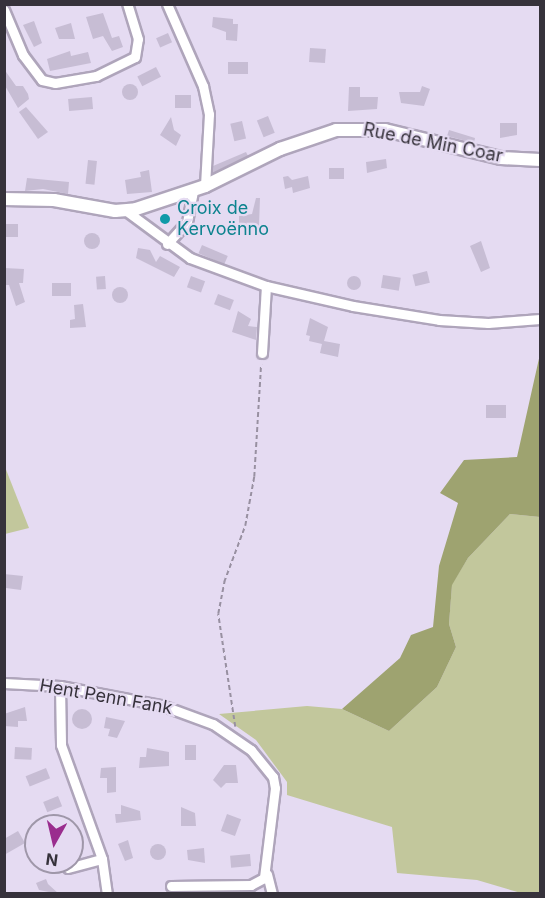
<!DOCTYPE html>
<meta charset="utf-8">
<style>
body{margin:0}
#map{position:relative;width:545px;height:898px;overflow:hidden;background:#e5dbf2;font-family:Inter,sans-serif}
div>[style]{position:absolute}
.green>*{inset:0;background:#c2c79c}
.forest>*{inset:0;background:#9ea370}
.building>*{inset:0;background:#c7bdd4;transform-origin:0 0}
.round{border-radius:50%}
.path>*{height:1.5px;margin-top:-0.75px;transform-origin:0;background:repeating-linear-gradient(90deg,#9890a1 0 4.5px,transparent 0 7.5px)}
.roads{filter:drop-shadow(2px 0 #afa5bb) drop-shadow(-2px 0 #afa5bb) drop-shadow(0 2px #afa5bb) drop-shadow(0 -2px #afa5bb)}
.minor>*{height:9px;margin:-4.5px;padding:0 4.5px;transform-origin:4.5px;border-radius:4.5px;background:#fff}
.tertiary>*{height:12px;margin:-6px;padding:0 6px;transform-origin:6px;border-radius:6px;background:#fff}
.dots>*{width:16px;height:16px;translate:-50% -50%;box-sizing:border-box;border:3px solid #e5dbf2;border-radius:50%}
span{translate:-50% -50%;white-space:nowrap;text-align:center;line-height:1.15;-webkit-text-stroke:4.5px #e5dbf2;paint-order:stroke}
.street-label{font-size:18px;color:#36323b}
.culture-label{font-size:18px;color:#0d838f}
.left{translate:0 -50%;text-align:left}
.frame{position:absolute;inset:0;border:6px solid #36323b;pointer-events:none}
.north{position:absolute;left:24px;top:814px;width:60px;height:60px;box-sizing:border-box;background:#e5dbf2;border:2px solid #9f97a9;border-radius:50%;rotate:188deg;font-size:16px;font-weight:700;line-height:24px;text-align:center;color:#36323b}
.north::after{content:'';display:block;margin:auto;width:21px;height:27px;background:#9a2d8e;clip-path:polygon(50% 0,100% 100%,50% 72%,0 100%)}
</style>
<div id="map">
<div class="green">
<div style="clip-path:polygon(5px 467px,29px 528px,5px 534px,4px 534px)"></div>
<div style="clip-path:polygon(510px 514px,540px 517px,540px 893px,521px 893px,477px 880px,397px 873px,392px 827px,287px 795px,287px 782px,256px 740px,219px 714px,307px 706px,342px 709px,389px 731px,437px 687px,456px 647px,449px 624px,452px 584px,468px 558px)"></div>
</div>
<div class="forest">
<div style="clip-path:polygon(540px 354px,540px 517px,510px 514px,468px 558px,452px 585px,449px 624px,456px 647px,437px 687px,389px 731px,342px 709px,400px 658px,411px 635px,433px 627px,439px 566px,458px 503px,440px 493px,464px 460px,517px 457px)"></div>
</div>
<div class="building">
<div style="clip-path:polygon(103px 13px,112px 38px,119px 36px,123px 47px,112px 51px,103px 36px,93px 39px,86px 17px)"></div>
<div style="clip-path:polygon(213px 17px,233px 19px,233px 24px,238px 24px,237px 41px,226px 40px,226px 32px,212px 27px)"></div>
<div style="clip-path:polygon(34px 21px,42px 43px,34px 47px,23px 25px)"></div>
<div style="clip-path:polygon(71px 23px,75px 39px,59px 39px,55px 28px)"></div>
<div style="left:168px;top:33px;width:10px;height:13px;rotate:66deg"></div>
<div style="left:310px;top:48px;width:16px;height:14px;rotate:4deg"></div>
<div style="clip-path:polygon(70px 51px,71px 56px,88px 52px,91px 63px,50px 71px,47px 59px)"></div>
<div style="left:228px;top:62px;width:20px;height:12px"></div>
<div style="left:156px;top:67px;width:11px;height:21px;rotate:63deg"></div>
<div style="clip-path:polygon(4px 69px,16px 86px,23px 86px,28px 94px,29px 99px,18px 108px,4px 84px)"></div>
<div class="round" style="left:122px;top:84px;width:16px;height:16px"></div>
<div style="clip-path:polygon(422px 86px,430px 89px,424px 106px,401px 103px,399px 92px,420px 92px)"></div>
<div style="clip-path:polygon(349px 87px,360px 87px,360px 97px,378px 97px,377px 109px,348px 111px)"></div>
<div style="left:175px;top:95px;width:16px;height:13px"></div>
<div style="left:92px;top:97px;width:12px;height:24px;rotate:85deg"></div>
<div style="clip-path:polygon(26px 107px,48px 132px,38px 139px,19px 112px)"></div>
<div style="left:268px;top:116px;width:18px;height:12px;rotate:68deg"></div>
<div style="clip-path:polygon(171px 117px,174px 130px,181px 135px,176px 146px,160px 135px)"></div>
<div style="left:242px;top:121px;width:18px;height:12px;rotate:77deg"></div>
<div style="clip-path:polygon(500px 123px,517px 123px,517px 135px,500px 138px)"></div>
<div style="clip-path:polygon(449px 130px,475px 138px,474px 143px,447px 136px)"></div>
<div style="clip-path:polygon(246px 152px,248px 156px,213px 173px,213px 166px)"></div>
<div style="clip-path:polygon(386px 159px,387px 168px,367px 173px,366px 162px)"></div>
<div style="left:88px;top:160px;width:9px;height:24px;rotate:6deg"></div>
<div style="left:344px;top:168px;width:11px;height:15px;rotate:90deg"></div>
<div style="clip-path:polygon(149px 170px,152px 192px,127px 194px,125px 180px,141px 177px,140px 172px)"></div>
<div style="clip-path:polygon(288px 176px,292px 180px,308px 176px,310px 188px,293px 193px,292px 187px,285px 189px,283px 177px)"></div>
<div style="clip-path:polygon(27px 178px,69px 182px,68px 194px,43px 189px,25px 191px)"></div>
<div style="clip-path:polygon(256px 198px,260px 198px,259px 226px,239px 225px,239px 216px,252px 214px)"></div>
<div style="left:6px;top:224px;width:12px;height:13px"></div>
<div class="round" style="left:84px;top:233px;width:16px;height:16px"></div>
<div style="clip-path:polygon(481px 241px,490px 268px,481px 272px,470px 246px)"></div>
<div style="left:202px;top:245px;width:28px;height:9px;rotate:23deg"></div>
<div style="clip-path:polygon(138px 248px,150px 250px,156px 262px,160px 256px,180px 267px,174px 277px,136px 258px)"></div>
<div style="clip-path:polygon(4px 268px,24px 269px,23px 283px,19px 283px,25px 302px,16px 306px,9px 285px,4px 285px)"></div>
<div style="left:427px;top:271px;width:12px;height:15px;rotate:76deg"></div>
<div style="left:383px;top:275px;width:18px;height:13px;rotate:9deg"></div>
<div class="round" style="left:347px;top:276px;width:14px;height:14px"></div>
<div style="left:105px;top:276px;width:13px;height:9px;rotate:86deg"></div>
<div style="left:191px;top:276px;width:15px;height:12px;rotate:20deg"></div>
<div style="left:52px;top:283px;width:19px;height:13px"></div>
<div class="round" style="left:112px;top:287px;width:16px;height:16px"></div>
<div style="left:218px;top:294px;width:17px;height:11px;rotate:21deg"></div>
<div style="clip-path:polygon(83px 304px,86px 327px,70px 328px,70px 320px,75px 319px,74px 305px)"></div>
<div style="clip-path:polygon(238px 311px,251px 319px,248px 326px,257px 327px,256px 340px,232px 332px)"></div>
<div style="clip-path:polygon(310px 318px,328px 327px,324px 341px,340px 344px,338px 357px,320px 353px,322px 344px,309px 341px,310px 336px,306px 335px)"></div>
<div style="left:506px;top:405px;width:13px;height:20px;rotate:90deg"></div>
<div style="clip-path:polygon(4px 574px,23px 576px,21px 590px,6px 588px)"></div>
<div style="clip-path:polygon(25px 707px,27px 721px,18px 721px,18px 727px,4px 726px,4px 714px)"></div>
<div class="round" style="left:72px;top:709px;width:20px;height:20px"></div>
<div style="clip-path:polygon(106px 717px,125px 721px,117px 738px,108px 736px,110px 729px,104px 728px)"></div>
<div style="left:185px;top:745px;width:11px;height:15px"></div>
<div style="left:15px;top:747px;width:17px;height:12px;rotate:3deg"></div>
<div style="clip-path:polygon(147px 748px,169px 752px,169px 766px,139px 768px,140px 757px,146px 757px)"></div>
<div style="clip-path:polygon(224px 765px,236px 765px,238px 783px,226px 783px,221px 788px,213px 780px)"></div>
<div style="clip-path:polygon(116px 767px,116px 792px,107px 793px,107px 778px,100px 778px,101px 768px)"></div>
<div style="left:46px;top:768px;width:11px;height:22px;rotate:68deg"></div>
<div style="left:58px;top:796px;width:11px;height:16px;rotate:68deg"></div>
<div style="clip-path:polygon(121px 805px,140px 811px,141px 820px,116px 823px,115px 814px,121px 814px)"></div>
<div style="clip-path:polygon(181px 807px,195px 813px,196px 826px,181px 826px)"></div>
<div style="left:227px;top:814px;width:15px;height:18px;rotate:20deg"></div>
<div style="clip-path:polygon(18px 831px,25px 843px,4px 855px,4px 839px)"></div>
<div style="clip-path:polygon(128px 840px,133px 858px,125px 861px,118px 844px)"></div>
<div class="round" style="left:150px;top:844px;width:16px;height:16px"></div>
<div style="clip-path:polygon(204px 848px,205px 863px,188px 860px,187px 850px)"></div>
<div style="left:250px;top:854px;width:12px;height:20px;rotate:85deg"></div>
<div style="clip-path:polygon(46px 879px,48px 884px,59px 894px,39px 890px,36px 883px)"></div>
</div>
<div class="path">
<div style="left:235px;top:727px;width:114px;rotate:-98.6deg"></div>
<div style="left:218px;top:614px;width:33px;rotate:-79deg"></div>
<div style="left:224px;top:582px;width:60px;rotate:-69.4deg"></div>
<div style="left:245px;top:526px;width:50px;rotate:-79.6deg"></div>
<div style="left:254px;top:477px;width:113px;rotate:-86.5deg"></div>
</div>
<div class="roads">
<div class="minor">
<div style="left:167px;top:4px;width:90px;rotate:66.3deg"></div>
<div style="left:203px;top:86px;width:29px;rotate:78deg"></div>
<div style="left:209px;top:114px;width:72px;rotate:93.2deg"></div>
<div style="left:4px;top:10px;width:49px;rotate:67.1deg"></div>
<div style="left:23px;top:55px;width:31px;rotate:53deg"></div>
<div style="left:42px;top:80px;width:13px;rotate:13deg"></div>
<div style="left:55px;top:83px;width:42px;rotate:-9.7deg"></div>
<div style="left:96px;top:76px;width:43px;rotate:-26deg"></div>
<div style="left:135px;top:57px;width:18px;rotate:-81deg"></div>
<div style="left:138px;top:39px;width:37px;rotate:-107deg"></div>
<div style="left:125px;top:210px;width:81px;rotate:36.4deg"></div>
<div style="left:190px;top:258px;width:81px;rotate:20.2deg"></div>
<div style="left:266px;top:286px;width:89px;rotate:12.9deg"></div>
<div style="left:353px;top:306px;width:87px;rotate:9.2deg"></div>
<div style="left:439px;top:320px;width:49px;rotate:3.5deg"></div>
<div style="left:488px;top:323px;width:52px;rotate:-4.4deg"></div>
<div style="left:167px;top:244px;width:30px;rotate:-48deg"></div>
<div style="left:187px;top:222px;width:33px;rotate:-79deg"></div>
<div style="left:262px;top:353px;width:67px;rotate:-86.6deg"></div>
<div style="left:4px;top:683px;width:56px;rotate:3.1deg"></div>
<div style="left:60px;top:686px;width:103px;rotate:10.7deg"></div>
<div style="left:161px;top:705px;width:55px;rotate:20.1deg"></div>
<div style="left:213px;top:724px;width:46px;rotate:34.4deg"></div>
<div style="left:251px;top:750px;width:35px;rotate:51deg"></div>
<div style="left:273px;top:777px;width:11px;rotate:80deg"></div>
<div style="left:275px;top:788px;width:91px;rotate:97deg"></div>
<div style="left:264px;top:878px;width:15px;rotate:152deg"></div>
<div style="left:251px;top:885px;width:80px;rotate:179.3deg"></div>
<div style="left:60px;top:686px;width:59px;rotate:89deg"></div>
<div style="left:61px;top:745px;width:121px;rotate:70.2deg"></div>
<div style="left:102px;top:859px;width:35px;rotate:82deg"></div>
<div style="left:68px;top:868px;width:35px;rotate:-15deg"></div>
<div style="left:267px;top:874px;width:21px;rotate:76deg"></div>
</div>
<div class="tertiary">
<div style="left:4px;top:199px;width:50px;rotate:1.1deg"></div>
<div style="left:54px;top:200px;width:62px;rotate:10.2deg"></div>
<div style="left:115px;top:211px;width:21px;rotate:-5deg"></div>
<div style="left:136px;top:209px;width:73px;rotate:-18.4deg"></div>
<div style="left:205px;top:186px;width:84px;rotate:-26.3deg"></div>
<div style="left:280px;top:149px;width:59px;rotate:-18.7deg"></div>
<div style="left:336px;top:130px;width:49px"></div>
<div style="left:385px;top:130px;width:119px;rotate:13.6deg"></div>
<div style="left:501px;top:158px;width:39px;rotate:3deg"></div>
</div>
</div>
<div class="dots">
<div style="left:165px;top:219px;background:#0f9aa8"></div>
</div>
<div class="street-label">
<span style="left:433px;top:143px;rotate:11deg">Rue de Min Coar</span>
<span style="left:106px;top:697px;rotate:10deg">Hent Penn Fank</span>
</div>
<div class="culture-label">
<span class="left" style="left:177px;top:219px">Croix de<br>Kervoënno</span>
</div>
<div class="frame"></div>
<div class="north">N</div>
</div>
